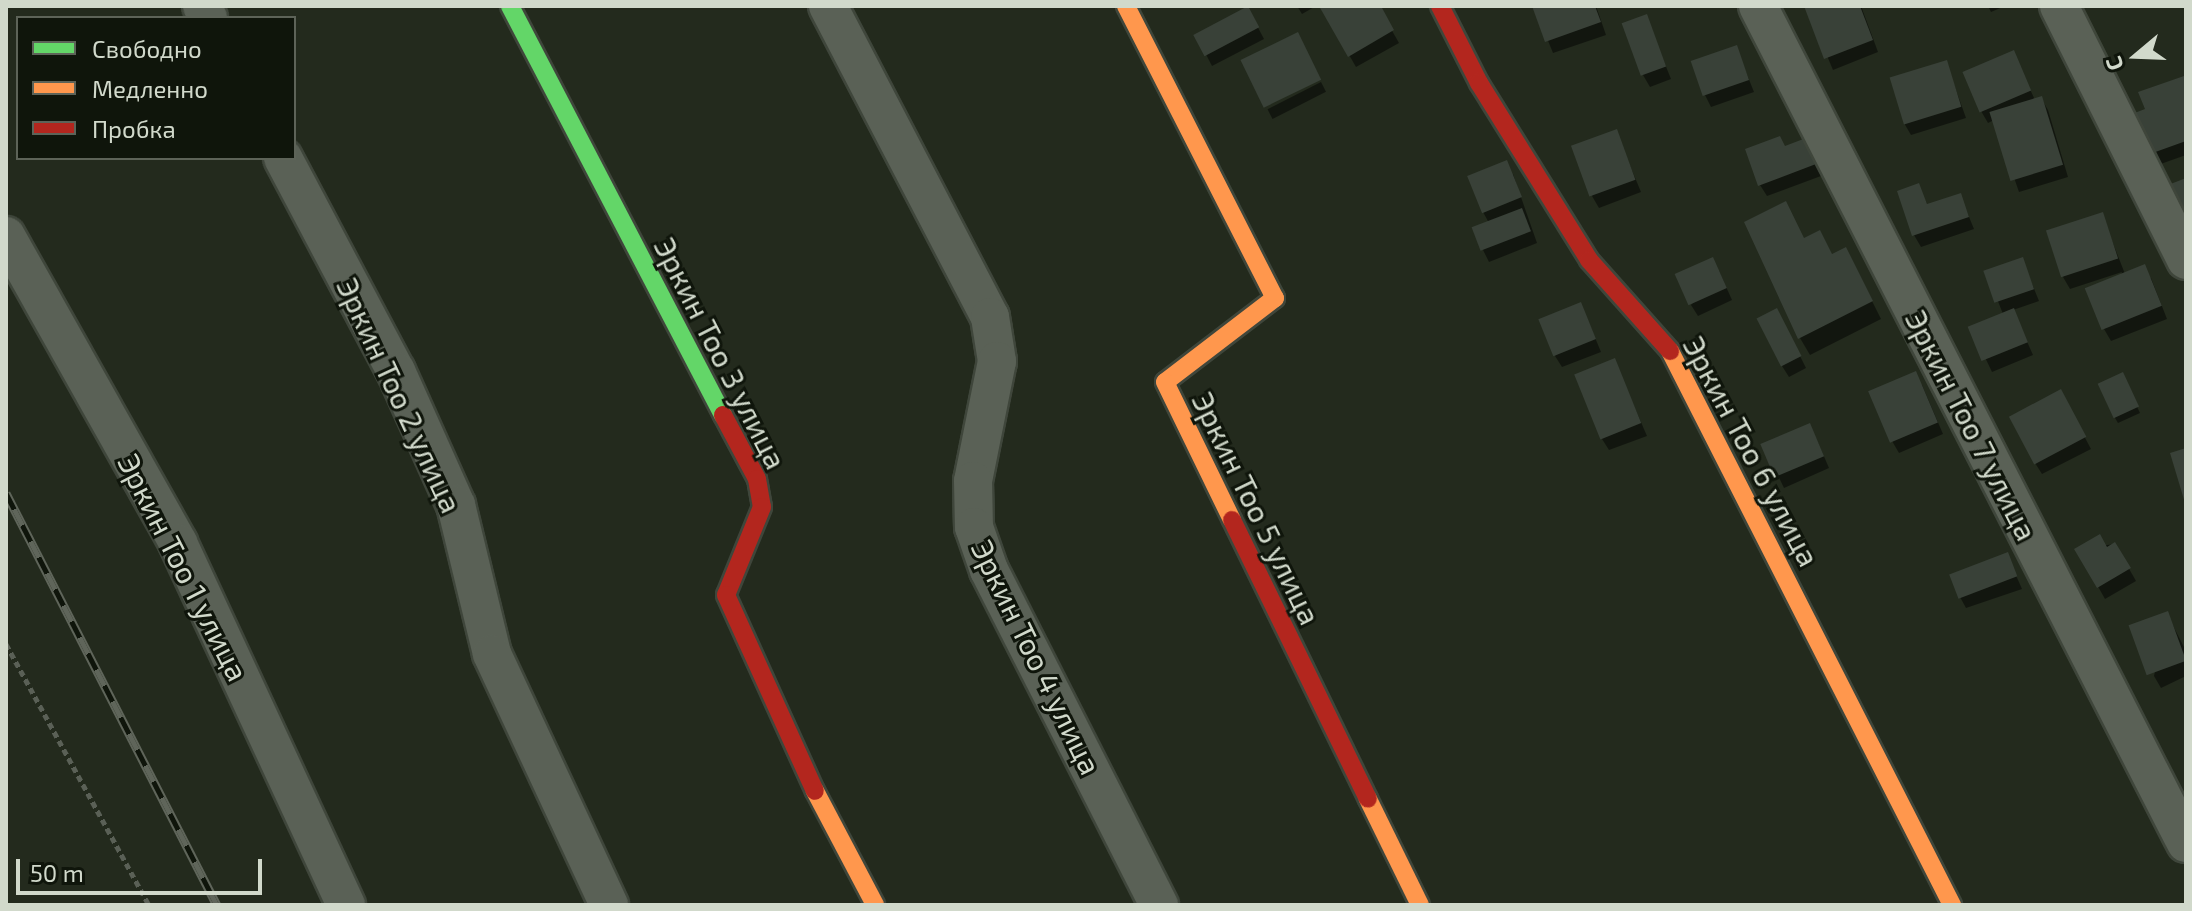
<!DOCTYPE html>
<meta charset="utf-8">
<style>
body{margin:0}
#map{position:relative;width:2192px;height:911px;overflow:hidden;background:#232a1d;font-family:"Exo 2",sans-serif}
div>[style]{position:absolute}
.shadow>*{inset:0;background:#0007;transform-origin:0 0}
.building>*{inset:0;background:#394138;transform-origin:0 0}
.path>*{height:5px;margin-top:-2.5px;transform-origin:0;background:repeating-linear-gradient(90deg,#5a6056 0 6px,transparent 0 10px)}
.roads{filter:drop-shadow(2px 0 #3f463b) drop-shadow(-2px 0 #3f463b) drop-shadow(0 2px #3f463b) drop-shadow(0 -2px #3f463b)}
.street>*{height:38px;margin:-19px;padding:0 19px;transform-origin:19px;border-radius:19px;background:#5a6156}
.fast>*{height:18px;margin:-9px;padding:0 9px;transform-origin:9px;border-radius:9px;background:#63d668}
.slow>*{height:18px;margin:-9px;padding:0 9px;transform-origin:9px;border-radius:9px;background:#ff974d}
.jam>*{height:18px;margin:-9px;padding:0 9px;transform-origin:9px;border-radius:9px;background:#b3261e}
.rail>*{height:9px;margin-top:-4.5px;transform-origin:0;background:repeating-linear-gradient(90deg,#0f150b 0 18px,#5f655a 0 36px);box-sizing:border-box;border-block:2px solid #5f655a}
span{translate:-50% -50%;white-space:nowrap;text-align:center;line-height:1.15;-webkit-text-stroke:6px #0f150b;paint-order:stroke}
.street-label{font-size:30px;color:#d1d9cb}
.frame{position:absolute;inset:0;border:8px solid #d1d9cb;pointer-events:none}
.legend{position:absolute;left:16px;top:16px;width:280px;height:144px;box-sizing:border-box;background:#0f150b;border:2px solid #5d6358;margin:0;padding:10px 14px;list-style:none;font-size:24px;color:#d1d9cb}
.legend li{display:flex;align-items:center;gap:16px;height:40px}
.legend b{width:40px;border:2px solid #5d6358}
.north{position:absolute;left:2096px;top:16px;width:80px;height:80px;-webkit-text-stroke:6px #0f150b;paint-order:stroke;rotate:251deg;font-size:22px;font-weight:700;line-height:32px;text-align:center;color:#d1d9cb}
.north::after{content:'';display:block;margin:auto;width:28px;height:36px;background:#d1d9cb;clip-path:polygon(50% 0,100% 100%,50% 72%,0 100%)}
.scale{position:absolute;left:16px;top:859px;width:246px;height:36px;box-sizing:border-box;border:4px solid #d1d9cb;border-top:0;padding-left:10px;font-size:24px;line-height:28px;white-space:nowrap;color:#d1d9cb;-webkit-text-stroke:6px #0f150b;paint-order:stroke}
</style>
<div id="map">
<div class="shadow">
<div style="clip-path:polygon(1297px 6px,1316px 6px,1302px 14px)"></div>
<div style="clip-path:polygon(1321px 6px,1378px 6px,1399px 43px,1356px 67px)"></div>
<div style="clip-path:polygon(1534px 6px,1596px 6px,1606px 35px,1553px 53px)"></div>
<div style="clip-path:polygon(1806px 6px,1861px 6px,1878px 52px,1833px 70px)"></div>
<div style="clip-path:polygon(1988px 6px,2005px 6px,1991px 12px)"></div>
<div style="clip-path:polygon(1646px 17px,1671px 79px,1650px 87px,1643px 75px)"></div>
<div style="clip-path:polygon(1254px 20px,1264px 39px,1212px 66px,1196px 35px)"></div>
<div style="clip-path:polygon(1736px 47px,1754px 92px,1711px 107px,1705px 95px)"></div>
<div style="clip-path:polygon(2013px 53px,2035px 100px,2041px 98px,2048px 110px,2068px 177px,2019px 192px,1994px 120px,1988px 123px,1981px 111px)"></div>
<div style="clip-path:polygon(1946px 62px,1966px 118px,1911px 135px,1904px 123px)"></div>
<div style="clip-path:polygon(2183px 78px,2186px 155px,2155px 166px,2147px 111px)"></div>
<div style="left:1321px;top:82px;width:11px;height:60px;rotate:63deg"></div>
<div style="clip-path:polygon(1616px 132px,1641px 192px,1599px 208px,1592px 196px)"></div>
<div style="clip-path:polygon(1785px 148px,1812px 152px,1821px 176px,1767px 196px,1760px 185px)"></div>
<div style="clip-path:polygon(1513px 174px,1537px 243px,1489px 262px,1483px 250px,1489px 223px,1483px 212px)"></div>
<div style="clip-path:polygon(1918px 186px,1928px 206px,1960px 195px,1974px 229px,1921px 247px,1914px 235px)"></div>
<div style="clip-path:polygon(2102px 215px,2125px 274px,2151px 278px,2167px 319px,2111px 341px,2104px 329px,2122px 272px,2070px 289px,2063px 277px)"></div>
<div style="clip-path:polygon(1804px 240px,1855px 267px,1881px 319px,1810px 355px,1800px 338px)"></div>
<div style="clip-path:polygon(2022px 259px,2039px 301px,2013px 310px,2033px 355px,1992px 372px,1971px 328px,2003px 314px,1986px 271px)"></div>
<div style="clip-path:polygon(1719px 271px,1732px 300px,1698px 316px,1691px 305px)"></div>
<div style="clip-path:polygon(1586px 316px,1601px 352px,1562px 367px,1555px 356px)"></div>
<div style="clip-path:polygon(1783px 322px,1806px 368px,1789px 377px,1782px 366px)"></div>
<div style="clip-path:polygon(1614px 360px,1647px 436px,1609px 450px,1602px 439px)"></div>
<div style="clip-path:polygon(2122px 375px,2140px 413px,2118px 423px,2115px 418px)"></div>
<div style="clip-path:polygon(1922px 385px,1943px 434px,1899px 453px,1892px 441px)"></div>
<div style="clip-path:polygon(2067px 404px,2091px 449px,2042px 474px,2035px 463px)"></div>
<div style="clip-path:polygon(1816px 438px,1829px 468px,1784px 488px,1764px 446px)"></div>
<div style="clip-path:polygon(2115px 544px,2136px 581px,2105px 599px,2077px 549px)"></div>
<div style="clip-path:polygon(2007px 555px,2022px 589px,1966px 608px,1960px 597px)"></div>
<div style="clip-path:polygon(2167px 614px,2186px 651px,2186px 676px,2161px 688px,2154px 676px)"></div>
</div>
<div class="building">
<div style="left:1248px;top:6px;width:24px;height:62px;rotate:62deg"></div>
<div style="clip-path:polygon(1319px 6px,1381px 6px,1394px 30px,1348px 57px)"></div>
<div style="clip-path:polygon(1532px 6px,1595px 6px,1601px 22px,1545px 42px)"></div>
<div style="clip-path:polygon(1804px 6px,1860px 6px,1873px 40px,1824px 59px)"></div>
<div style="left:1647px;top:14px;width:56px;height:27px;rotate:70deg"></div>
<div style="left:1298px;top:32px;width:53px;height:64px;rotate:64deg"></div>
<div style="left:1737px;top:45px;width:37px;height:49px;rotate:71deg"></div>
<div style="left:2014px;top:50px;width:44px;height:56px;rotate:67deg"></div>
<div style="left:1947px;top:60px;width:49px;height:60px;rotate:73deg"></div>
<div style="clip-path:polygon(2184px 76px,2186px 141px,2147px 155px,2132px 114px,2145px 109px,2138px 92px)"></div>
<div style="left:2042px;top:96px;width:72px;height:55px;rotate:73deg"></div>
<div style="left:1617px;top:129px;width:54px;height:49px;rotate:70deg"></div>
<div style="clip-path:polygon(1780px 136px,1785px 146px,1806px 138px,1816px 164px,1758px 186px,1745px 149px)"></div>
<div style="left:1507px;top:160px;width:40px;height:43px;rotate:68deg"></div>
<div style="clip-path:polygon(2186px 178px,2186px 232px,2168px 185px)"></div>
<div style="clip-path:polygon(1919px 183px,1927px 204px,1961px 193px,1969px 217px,1912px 236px,1897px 191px)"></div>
<div style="clip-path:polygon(1786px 201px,1804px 238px,1820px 230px,1832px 254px,1846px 247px,1873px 301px,1798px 339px,1744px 222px)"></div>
<div style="left:1522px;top:208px;width:25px;height:54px;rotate:69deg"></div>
<div style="left:2103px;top:212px;width:49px;height:60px;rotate:72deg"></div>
<div style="left:1713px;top:257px;width:34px;height:42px;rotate:66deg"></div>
<div style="left:2023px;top:257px;width:34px;height:42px;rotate:71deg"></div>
<div style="left:2145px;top:264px;width:45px;height:65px;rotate:68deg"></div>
<div style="left:1581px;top:302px;width:40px;height:46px;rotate:68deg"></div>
<div style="left:1777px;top:308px;width:54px;height:23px;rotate:63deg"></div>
<div style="left:2014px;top:308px;width:37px;height:50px;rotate:68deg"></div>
<div style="left:1615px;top:358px;width:70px;height:44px;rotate:68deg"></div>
<div style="left:1916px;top:371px;width:56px;height:52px;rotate:67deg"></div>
<div style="left:2123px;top:372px;width:38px;height:28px;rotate:65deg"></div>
<div style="left:2061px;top:389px;width:54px;height:59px;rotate:62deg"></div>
<div style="left:1810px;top:423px;width:36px;height:54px;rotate:67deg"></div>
<div style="clip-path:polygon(2186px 448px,2186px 503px,2185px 503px,2170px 453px)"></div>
<div style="clip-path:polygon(2100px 534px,2107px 547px,2115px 542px,2131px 568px,2097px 588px,2074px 549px)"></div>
<div style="left:2008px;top:552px;width:26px;height:63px;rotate:69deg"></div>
<div style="left:2168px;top:611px;width:53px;height:42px;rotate:70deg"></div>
</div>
<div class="path">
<div style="left:6px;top:644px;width:298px;rotate:61.3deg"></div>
</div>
<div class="roads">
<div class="street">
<div style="left:202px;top:6px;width:13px;rotate:63deg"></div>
<div style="left:828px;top:6px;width:351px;rotate:62.5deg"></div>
<div style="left:990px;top:317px;width:45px;rotate:81deg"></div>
<div style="left:997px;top:361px;width:122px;rotate:101.3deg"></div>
<div style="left:973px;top:481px;width:46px;rotate:88.8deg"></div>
<div style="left:974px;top:527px;width:46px;rotate:70.8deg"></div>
<div style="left:989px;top:570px;width:376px;rotate:63.1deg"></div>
<div style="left:1758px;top:6px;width:940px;rotate:62.92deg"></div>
<div style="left:2059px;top:6px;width:284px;rotate:63.4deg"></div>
<div style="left:283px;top:158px;width:241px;rotate:62.1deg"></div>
<div style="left:396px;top:371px;width:147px;rotate:65.9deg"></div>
<div style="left:456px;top:505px;width:153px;rotate:76.4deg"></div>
<div style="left:492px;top:654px;width:277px;rotate:65deg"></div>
<div style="left:6px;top:236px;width:352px;rotate:60.7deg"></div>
<div style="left:178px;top:543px;width:399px;rotate:65.1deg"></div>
</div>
<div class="fast">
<div style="left:510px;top:6px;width:461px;rotate:62.5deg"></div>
</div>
<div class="slow">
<div style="left:1126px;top:6px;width:328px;rotate:63deg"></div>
<div style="left:1275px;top:298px;width:138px;rotate:142.6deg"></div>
<div style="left:1165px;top:382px;width:153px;rotate:64.1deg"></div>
<div style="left:1670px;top:351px;width:622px;rotate:63.02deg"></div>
<div style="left:815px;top:791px;width:129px;rotate:62.2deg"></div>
<div style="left:1368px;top:799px;width:118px;rotate:63.9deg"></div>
</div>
<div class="jam">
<div style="left:1440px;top:6px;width:86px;rotate:63.1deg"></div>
<div style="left:1479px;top:83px;width:208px;rotate:58.1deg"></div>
<div style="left:1589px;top:260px;width:122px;rotate:48.3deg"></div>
<div style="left:723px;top:415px;width:72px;rotate:62deg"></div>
<div style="left:757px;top:479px;width:28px;rotate:80deg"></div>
<div style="left:762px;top:507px;width:95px;rotate:112.2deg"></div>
<div style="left:726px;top:595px;width:215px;rotate:65.6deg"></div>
<div style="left:1232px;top:520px;width:310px;rotate:64deg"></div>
</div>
</div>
<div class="rail">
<div style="left:6px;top:493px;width:463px;rotate:62.9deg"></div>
</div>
<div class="street-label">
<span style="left:721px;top:353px;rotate:63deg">Эркин Тоо 3 улица</span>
<span style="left:400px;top:395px;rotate:65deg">Эркин Тоо 2 улица</span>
<span style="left:1972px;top:425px;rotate:63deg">Эркин Тоо 7 улица</span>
<span style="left:1752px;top:451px;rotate:62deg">Эркин Тоо 6 улица</span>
<span style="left:1257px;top:508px;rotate:64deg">Эркин Тоо 5 улица</span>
<span style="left:184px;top:567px;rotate:63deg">Эркин Тоо 1 улица</span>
<span style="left:1037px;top:657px;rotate:64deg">Эркин Тоо 4 улица</span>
</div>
<div class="frame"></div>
<ul class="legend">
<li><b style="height:10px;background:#63d668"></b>Свободно</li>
<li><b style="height:10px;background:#ff974d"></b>Медленно</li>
<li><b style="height:10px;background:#b3261e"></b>Пробка</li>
</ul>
<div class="north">С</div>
<div class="scale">50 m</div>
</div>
